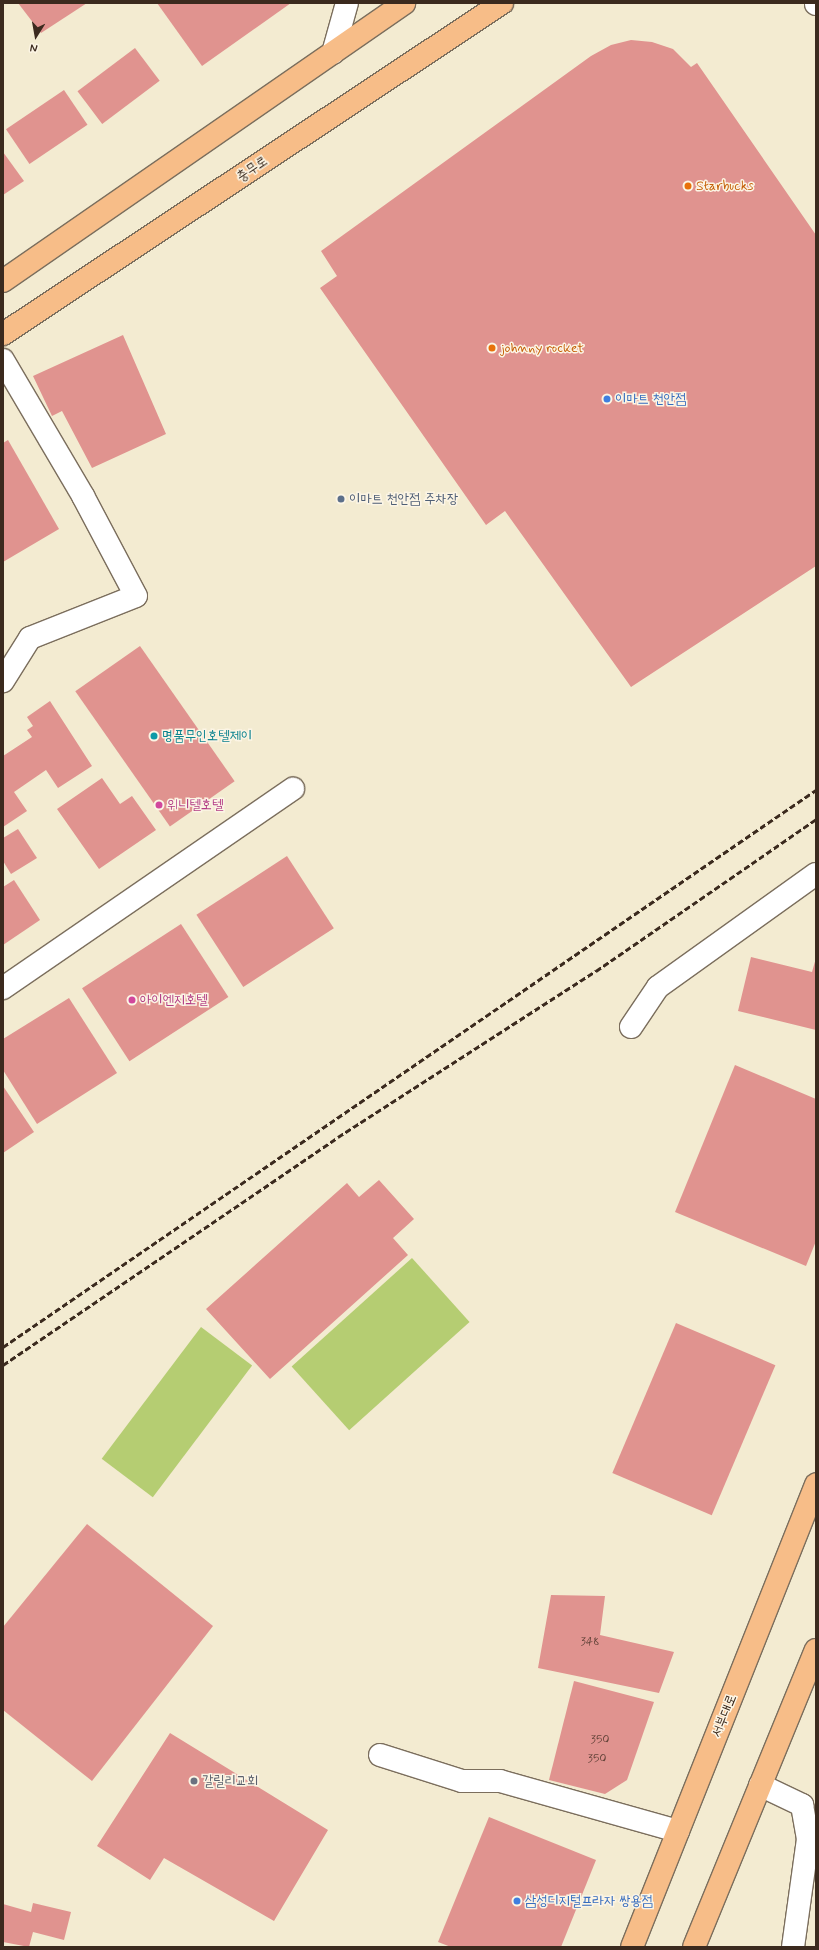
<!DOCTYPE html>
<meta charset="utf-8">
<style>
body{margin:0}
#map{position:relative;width:819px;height:1950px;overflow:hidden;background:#f3ebd1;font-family:Mynerve,"Poor Story",sans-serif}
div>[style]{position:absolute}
.green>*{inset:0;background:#b5cd72;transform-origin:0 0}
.building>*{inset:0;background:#e0938f;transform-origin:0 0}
.roads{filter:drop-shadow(1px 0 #7b6e5d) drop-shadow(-1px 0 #7b6e5d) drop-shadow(0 1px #7b6e5d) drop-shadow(0 -1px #7b6e5d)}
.minor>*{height:22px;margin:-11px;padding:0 11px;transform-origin:11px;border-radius:11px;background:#fff}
.major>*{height:22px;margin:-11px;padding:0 11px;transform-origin:11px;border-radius:11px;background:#f7bd88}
.rail>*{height:3px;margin-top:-1.5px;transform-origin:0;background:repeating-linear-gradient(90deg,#3b2a1e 0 6px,transparent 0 9px)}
.dots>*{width:11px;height:11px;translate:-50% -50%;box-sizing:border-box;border:2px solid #fcf5e5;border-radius:50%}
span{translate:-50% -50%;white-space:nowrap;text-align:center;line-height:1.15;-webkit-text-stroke:3px #fcf5e5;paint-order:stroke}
.number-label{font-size:12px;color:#64443a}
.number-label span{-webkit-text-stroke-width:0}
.street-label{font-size:14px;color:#3b2a1e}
.food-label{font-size:14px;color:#c56008}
.left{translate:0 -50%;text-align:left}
.shop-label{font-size:14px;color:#366cbe}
.service-label{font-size:14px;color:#4e5e75}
.culture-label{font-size:14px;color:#0d838f}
.hotel-label{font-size:14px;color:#b23c85}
.worship-label{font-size:14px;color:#5b616d}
.frame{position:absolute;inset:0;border:4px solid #3b2a1e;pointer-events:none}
.north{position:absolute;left:16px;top:16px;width:40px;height:40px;-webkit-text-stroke:3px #fcf5e5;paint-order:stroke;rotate:191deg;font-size:11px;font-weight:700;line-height:16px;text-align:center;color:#3b2a1e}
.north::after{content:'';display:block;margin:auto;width:14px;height:18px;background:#3b2a1e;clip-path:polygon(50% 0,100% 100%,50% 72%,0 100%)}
</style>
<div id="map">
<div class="green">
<div style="left:412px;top:1258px;width:86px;height:162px;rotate:48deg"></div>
<div style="left:201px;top:1327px;width:64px;height:165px;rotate:37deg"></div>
</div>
<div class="building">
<div style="clip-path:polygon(18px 3px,87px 3px,41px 33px)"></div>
<div style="clip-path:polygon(157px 3px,291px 3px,202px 66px)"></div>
<div style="clip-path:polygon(631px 40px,652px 42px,673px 49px,691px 67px,697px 63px,816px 235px,816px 566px,631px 687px,505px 511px,486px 525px,320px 288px,337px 276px,321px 251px,591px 56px,611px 45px)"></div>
<div style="left:135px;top:48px;width:41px;height:72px;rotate:53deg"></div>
<div style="left:64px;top:90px;width:42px;height:70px;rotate:56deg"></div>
<div style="clip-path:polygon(3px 152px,24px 181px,3px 195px)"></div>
<div style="clip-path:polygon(123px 335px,166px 434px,92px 468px,62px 411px,52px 416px,33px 376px)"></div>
<div style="clip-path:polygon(8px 440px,59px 529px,3px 562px,3px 443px)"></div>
<div style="left:140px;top:646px;width:165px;height:79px;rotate:55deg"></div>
<div style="clip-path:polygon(50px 701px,92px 766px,58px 788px,46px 770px,14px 792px,27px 811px,3px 827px,3px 756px,32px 737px,27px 730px,33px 726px,27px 717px)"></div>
<div style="clip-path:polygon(102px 778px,120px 804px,132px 796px,156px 830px,99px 869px,57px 809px)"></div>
<div style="clip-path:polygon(18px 829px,37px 858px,11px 874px,3px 861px,3px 838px)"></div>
<div style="left:287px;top:856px;width:86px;height:108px;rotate:57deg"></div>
<div style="clip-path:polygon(14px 880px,40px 920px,3px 945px,3px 887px)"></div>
<div style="left:181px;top:924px;width:87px;height:118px;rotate:57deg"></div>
<div style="clip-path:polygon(751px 957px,812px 972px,816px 958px,816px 1030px,738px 1011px)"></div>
<div style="clip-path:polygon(69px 998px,117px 1073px,37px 1124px,3px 1070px,3px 1039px)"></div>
<div style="clip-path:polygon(735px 1065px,816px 1099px,816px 1241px,806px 1266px,675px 1212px)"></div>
<div style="clip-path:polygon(3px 1086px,34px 1132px,3px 1153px)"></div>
<div style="clip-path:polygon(379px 1180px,414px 1219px,393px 1238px,408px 1255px,270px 1379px,206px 1309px,347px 1183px,359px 1197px)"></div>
<div style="left:676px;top:1323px;width:108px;height:163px;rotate:23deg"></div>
<div style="clip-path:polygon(87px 1524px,213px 1626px,92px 1781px,3px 1710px,3px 1627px)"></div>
<div style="clip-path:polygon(551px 1595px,605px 1596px,600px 1635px,674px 1652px,659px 1693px,538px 1668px)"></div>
<div style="clip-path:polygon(574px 1681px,654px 1702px,627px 1780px,605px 1794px,549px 1780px)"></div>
<div style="clip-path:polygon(170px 1733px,328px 1830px,274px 1921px,164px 1858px,150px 1880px,97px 1846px)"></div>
<div style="clip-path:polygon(489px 1817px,596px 1860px,561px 1947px,451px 1947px,438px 1942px)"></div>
<div style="clip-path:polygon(33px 1903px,71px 1912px,64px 1940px,33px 1932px,29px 1947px,3px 1942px,3px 1904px,31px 1912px)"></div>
</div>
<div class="roads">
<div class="minor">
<div style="left:816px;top:3px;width:1px;rotate:90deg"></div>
<div style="left:333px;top:53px;width:52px;rotate:-74.4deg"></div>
<div style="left:3px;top:360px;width:158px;rotate:59.5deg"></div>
<div style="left:83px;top:496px;width:113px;rotate:62.1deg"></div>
<div style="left:136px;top:596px;width:114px;rotate:158.4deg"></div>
<div style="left:30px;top:638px;width:51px;rotate:122.1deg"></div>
<div style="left:3px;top:988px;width:352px;rotate:-34.5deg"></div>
<div style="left:631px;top:1027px;width:48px;rotate:-56deg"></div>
<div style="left:658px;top:987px;width:194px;rotate:-35.6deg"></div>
<div style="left:380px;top:1755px;width:86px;rotate:17.6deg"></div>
<div style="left:462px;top:1781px;width:38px"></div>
<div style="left:500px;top:1781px;width:185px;rotate:15.7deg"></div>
<div style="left:760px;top:1785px;width:47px;rotate:25.5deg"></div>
<div style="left:802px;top:1805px;width:35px;rotate:80deg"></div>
<div style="left:808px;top:1839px;width:109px;rotate:97.9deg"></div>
</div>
<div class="major">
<div style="left:3px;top:281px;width:488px;rotate:-34.7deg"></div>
<div style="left:3px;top:334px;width:599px;rotate:-33.56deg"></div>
<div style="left:632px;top:1947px;width:498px;rotate:-68.3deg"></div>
<div style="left:694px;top:1947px;width:321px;rotate:-67.7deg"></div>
</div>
</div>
<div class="rail">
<div style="left:3px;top:1347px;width:986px;rotate:-34.42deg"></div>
<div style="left:3px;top:1365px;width:405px;rotate:-34.2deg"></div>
<div style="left:338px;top:1137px;width:307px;rotate:-32.8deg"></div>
<div style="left:596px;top:971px;width:267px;rotate:-34.6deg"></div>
</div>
<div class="dots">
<div style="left:688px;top:186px;background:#e8710a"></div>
<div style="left:492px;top:348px;background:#e8710a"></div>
<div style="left:607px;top:399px;background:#3f7fe0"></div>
<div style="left:341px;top:499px;background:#5c6f8a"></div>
<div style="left:154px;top:736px;background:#0f9aa8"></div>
<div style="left:159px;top:805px;background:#d1479c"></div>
<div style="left:132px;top:1000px;background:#d1479c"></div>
<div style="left:194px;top:1781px;background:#6b7280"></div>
<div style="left:517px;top:1901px;background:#3f7fe0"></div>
</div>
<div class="number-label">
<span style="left:590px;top:1643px">348</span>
<span style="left:600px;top:1741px">350</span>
<span style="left:597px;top:1760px">350</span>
</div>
<div class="street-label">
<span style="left:252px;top:169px;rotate:-34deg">충무로</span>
<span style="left:724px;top:1716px;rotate:-68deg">서부대로</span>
</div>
<div class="food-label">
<span class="left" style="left:696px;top:186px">Starbucks</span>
<span class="left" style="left:500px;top:348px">johnny rocket</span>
</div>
<div class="shop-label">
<span class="left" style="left:615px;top:399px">이마트 천안점</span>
<span class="left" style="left:525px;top:1901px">삼성디지털프라자 쌍용점</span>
</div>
<div class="service-label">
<span class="left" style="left:349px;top:499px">이마트 천안점 주차장</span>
</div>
<div class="culture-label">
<span class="left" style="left:162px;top:736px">명품무인호텔제이</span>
</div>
<div class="hotel-label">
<span class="left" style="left:167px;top:805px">위니텔호텔</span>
<span class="left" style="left:140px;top:1000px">아이엔지호텔</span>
</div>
<div class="worship-label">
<span class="left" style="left:202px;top:1781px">갈릴리교회</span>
</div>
<div class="frame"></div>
<div class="north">N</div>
</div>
